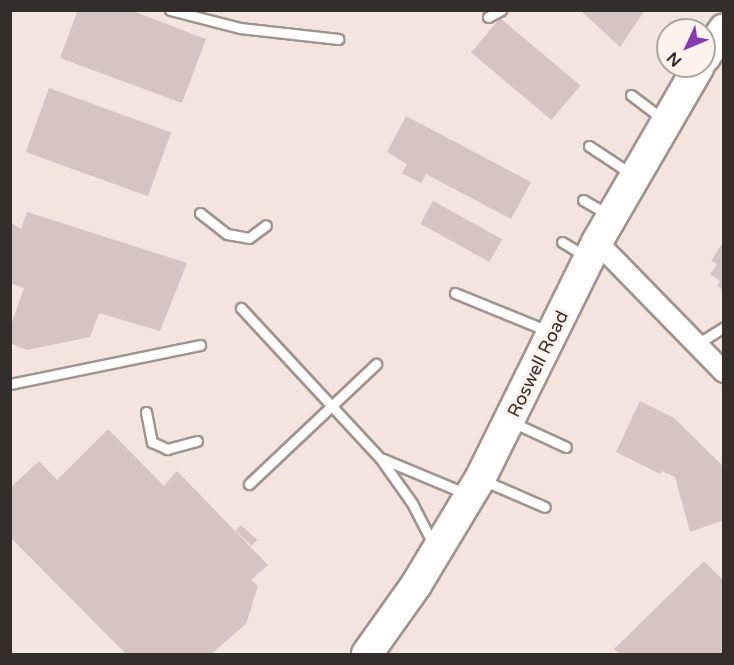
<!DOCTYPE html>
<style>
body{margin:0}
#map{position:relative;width:734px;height:665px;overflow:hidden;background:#f3e5dd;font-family:"Varela Round",sans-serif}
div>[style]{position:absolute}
.building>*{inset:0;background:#d5c4c2;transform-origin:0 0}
.roads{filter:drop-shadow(2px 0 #a1948d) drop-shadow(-2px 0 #a1948d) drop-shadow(0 2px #a1948d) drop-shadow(0 -2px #a1948d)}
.service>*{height:9px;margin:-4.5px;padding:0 4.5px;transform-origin:4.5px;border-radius:4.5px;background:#fff}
.minor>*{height:20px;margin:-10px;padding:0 10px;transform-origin:10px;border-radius:10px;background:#fff}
.primary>*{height:30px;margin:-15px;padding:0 15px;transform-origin:15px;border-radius:15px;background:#fff}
span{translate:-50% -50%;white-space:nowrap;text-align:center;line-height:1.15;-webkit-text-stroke:6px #fef3ec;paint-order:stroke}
.street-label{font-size:18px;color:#342e2b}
.frame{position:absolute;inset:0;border:12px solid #342e2b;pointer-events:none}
.north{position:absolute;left:656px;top:18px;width:60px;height:60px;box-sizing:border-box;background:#fef3ec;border:2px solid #ada49f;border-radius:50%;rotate:226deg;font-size:16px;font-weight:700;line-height:24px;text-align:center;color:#342e2b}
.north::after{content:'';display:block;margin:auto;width:21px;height:27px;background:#853cae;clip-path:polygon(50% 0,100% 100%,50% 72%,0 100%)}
</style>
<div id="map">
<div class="building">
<div style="clip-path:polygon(78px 10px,130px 10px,206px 39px,182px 103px,60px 58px)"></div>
<div style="clip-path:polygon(580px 10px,645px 10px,620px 47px)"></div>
<div style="left:500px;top:18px;width:105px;height:45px;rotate:40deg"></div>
<div style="left:49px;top:88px;width:130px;height:68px;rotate:20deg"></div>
<div style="clip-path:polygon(406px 116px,531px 182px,511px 219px,426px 174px,421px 183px,402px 173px,407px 164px,387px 152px)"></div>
<div style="left:433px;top:201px;width:79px;height:26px;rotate:29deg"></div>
<div style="clip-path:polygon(27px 212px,187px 263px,160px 331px,99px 313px,90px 337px,27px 350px,10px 343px,10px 328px,24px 288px,10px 283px,10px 222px,21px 229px)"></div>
<div style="clip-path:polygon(724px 241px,724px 290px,717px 286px,720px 281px,710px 274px,717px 264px,711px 261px)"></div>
<div style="clip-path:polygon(640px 401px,674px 418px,724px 467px,724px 520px,690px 532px,675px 477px,662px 471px,660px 474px,616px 452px)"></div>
<div style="clip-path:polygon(108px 429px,164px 486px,177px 471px,268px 565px,251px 580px,258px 586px,246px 624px,211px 654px,126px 654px,10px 537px,10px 488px,39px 461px,57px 480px)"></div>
<div style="left:241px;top:525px;width:22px;height:8px;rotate:43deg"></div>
<div style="clip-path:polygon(704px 561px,724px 581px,724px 654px,620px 654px,614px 649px)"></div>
</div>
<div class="roads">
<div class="service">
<div style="left:170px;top:10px;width:72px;rotate:14.4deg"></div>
<div style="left:240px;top:28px;width:99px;rotate:6.4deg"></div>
<div style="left:488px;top:17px;width:15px;rotate:-28deg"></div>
<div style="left:631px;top:95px;width:40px;rotate:37deg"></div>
<div style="left:589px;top:146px;width:53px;rotate:33.4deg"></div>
<div style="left:583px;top:200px;width:28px;rotate:30deg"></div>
<div style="left:200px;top:213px;width:34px;rotate:38deg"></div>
<div style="left:227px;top:234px;width:22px;rotate:10deg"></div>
<div style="left:249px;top:238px;width:21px;rotate:-37deg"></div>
<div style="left:562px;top:242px;width:27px;rotate:31deg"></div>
<div style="left:455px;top:293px;width:100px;rotate:22.2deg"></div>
<div style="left:241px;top:308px;width:205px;rotate:47.2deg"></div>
<div style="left:380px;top:458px;width:55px;rotate:54.6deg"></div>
<div style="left:412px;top:503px;width:46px;rotate:62.9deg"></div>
<div style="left:697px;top:344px;width:32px;rotate:-32deg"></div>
<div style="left:10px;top:384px;width:194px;rotate:-11.6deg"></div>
<div style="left:146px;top:412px;width:31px;rotate:79deg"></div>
<div style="left:152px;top:442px;width:17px;rotate:25deg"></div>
<div style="left:167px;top:449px;width:31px;rotate:-15deg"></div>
<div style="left:514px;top:423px;width:57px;rotate:24.8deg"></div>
<div style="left:383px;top:459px;width:91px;rotate:22.6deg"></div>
<div style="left:485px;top:481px;width:65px;rotate:23.4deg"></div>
<div style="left:249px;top:484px;width:175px;rotate:-43.4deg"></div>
</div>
<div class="minor">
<div style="left:597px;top:242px;width:182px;rotate:45.7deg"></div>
</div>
<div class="primary">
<div style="left:704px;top:58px;width:35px;rotate:-55deg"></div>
<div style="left:367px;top:654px;width:85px;rotate:-54.6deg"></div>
<div style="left:416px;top:585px;width:124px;rotate:-58.9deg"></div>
<div style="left:480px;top:479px;width:264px;rotate:-63.7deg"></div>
<div style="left:597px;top:242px;width:203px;rotate:-59.9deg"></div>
</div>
</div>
<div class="street-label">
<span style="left:538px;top:364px;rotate:-64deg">Roswell Road</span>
</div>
<div class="frame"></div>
<div class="north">N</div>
</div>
